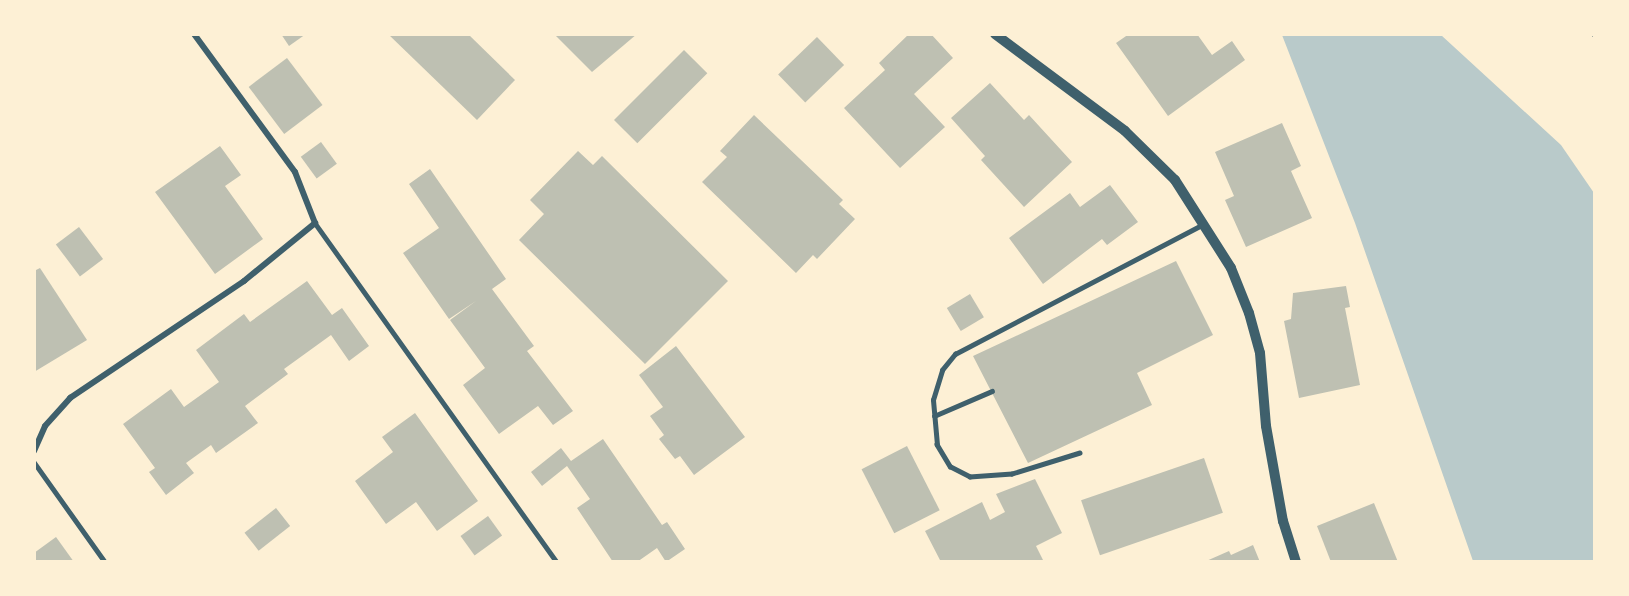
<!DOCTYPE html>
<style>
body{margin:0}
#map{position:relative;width:1629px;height:596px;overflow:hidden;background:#fdf0d5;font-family:Barlow,sans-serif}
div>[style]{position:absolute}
.green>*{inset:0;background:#b9caca}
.building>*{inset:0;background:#bec0b2;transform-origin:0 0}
.path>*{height:4px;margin:-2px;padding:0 2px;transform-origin:2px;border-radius:2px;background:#003049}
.service>*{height:4.5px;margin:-2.25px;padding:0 2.25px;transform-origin:2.25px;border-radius:2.25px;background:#3f606c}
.minor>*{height:6px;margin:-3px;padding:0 3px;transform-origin:3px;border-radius:3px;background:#3f606c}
.tertiary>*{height:10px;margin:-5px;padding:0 5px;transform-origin:5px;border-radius:5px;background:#3f606c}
span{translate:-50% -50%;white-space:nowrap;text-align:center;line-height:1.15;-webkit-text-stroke:4.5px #fdf0d5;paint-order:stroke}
.frame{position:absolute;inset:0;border:36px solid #fdf0d5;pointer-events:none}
</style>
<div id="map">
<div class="green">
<div style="clip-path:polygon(1282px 35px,1441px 35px,1561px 145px,1594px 193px,1594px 561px,1473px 561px,1355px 223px)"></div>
</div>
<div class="building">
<div style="clip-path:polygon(281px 34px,306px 34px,289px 46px)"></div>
<div style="clip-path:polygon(388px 34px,468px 34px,515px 80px,477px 120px)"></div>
<div style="clip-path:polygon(554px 34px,637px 34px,592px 72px)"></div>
<div style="clip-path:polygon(909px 34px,931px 34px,953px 58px,914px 94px,945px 127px,900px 168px,844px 108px,885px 70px,879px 63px)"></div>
<div style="clip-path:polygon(1129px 34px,1197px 34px,1212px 55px,1232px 41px,1245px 60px,1168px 116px,1116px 43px)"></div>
<div style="left:817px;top:37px;width:39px;height:54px;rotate:46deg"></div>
<div style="left:684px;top:50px;width:33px;height:99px;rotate:45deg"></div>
<div style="left:287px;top:58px;width:59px;height:48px;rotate:53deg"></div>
<div style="clip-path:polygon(990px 83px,1024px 120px,1029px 115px,1072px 162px,1024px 207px,981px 160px,985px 156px,951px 118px)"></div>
<div style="clip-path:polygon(754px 115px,843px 200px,839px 204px,855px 219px,817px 259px,813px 255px,796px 273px,702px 182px,727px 157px,720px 151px)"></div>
<div style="clip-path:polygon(1282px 123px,1301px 166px,1291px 171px,1312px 218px,1246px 247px,1225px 200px,1234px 196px,1215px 152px)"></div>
<div style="left:321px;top:142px;width:27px;height:25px;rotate:54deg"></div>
<div style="clip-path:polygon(220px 146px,241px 175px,225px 186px,263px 239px,215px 274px,155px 192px)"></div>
<div style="clip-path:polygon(578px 151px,593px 165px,602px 156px,728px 281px,645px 364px,519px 240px,544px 214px,530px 200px)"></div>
<div style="clip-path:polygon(430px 169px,506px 279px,492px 289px,534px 346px,527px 351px,573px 411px,553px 425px,538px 406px,499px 434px,463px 385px,485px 368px,450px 320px,476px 301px,449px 319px,403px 253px,439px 228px,409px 184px)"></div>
<div style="clip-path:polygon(1110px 185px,1138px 222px,1107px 245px,1102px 239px,1043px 284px,1009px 238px,1070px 193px,1080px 207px)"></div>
<div style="left:79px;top:227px;width:40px;height:29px;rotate:53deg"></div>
<div style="clip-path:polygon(1176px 261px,1213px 335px,1137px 373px,1152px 405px,1028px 463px,973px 356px)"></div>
<div style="clip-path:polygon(40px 268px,87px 340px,34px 372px,34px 271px)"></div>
<div style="clip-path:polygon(307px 281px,332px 315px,342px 308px,369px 346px,349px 361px,331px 335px,284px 369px,288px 374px,245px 406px,258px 423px,216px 453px,211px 445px,186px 463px,194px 473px,166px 495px,149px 472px,155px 468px,123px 424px,171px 389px,184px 407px,219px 382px,196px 350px,244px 314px,250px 322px)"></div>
<div style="clip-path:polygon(1346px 286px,1350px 307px,1345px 308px,1360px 385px,1299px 398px,1284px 321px,1291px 319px,1293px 293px)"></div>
<div style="left:970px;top:294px;width:27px;height:27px;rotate:59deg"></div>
<div style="clip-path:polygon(676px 346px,745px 437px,694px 475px,680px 456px,675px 459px,659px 439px,664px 435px,650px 416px,663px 407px,639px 375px)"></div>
<div style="clip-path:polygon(415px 413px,478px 501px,437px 531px,416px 502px,386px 524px,355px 481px,393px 452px,382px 437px)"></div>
<div style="clip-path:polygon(603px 439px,662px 525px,667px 522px,685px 549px,666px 562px,657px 548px,637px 562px,613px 562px,577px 508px,590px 499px,567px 466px,542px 486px,531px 472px,561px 448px,571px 461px)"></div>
<div style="left:907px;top:446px;width:72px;height:51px;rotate:63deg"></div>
<div style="left:1204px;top:458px;width:58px;height:130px;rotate:71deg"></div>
<div style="clip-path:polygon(1035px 479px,1062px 533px,1036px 546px,1044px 562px,941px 562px,925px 531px,982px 502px,990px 520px,1005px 512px,996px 494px)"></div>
<div style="clip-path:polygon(1374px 503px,1398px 562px,1331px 562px,1317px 526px)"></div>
<div style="left:276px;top:508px;width:23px;height:40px;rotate:52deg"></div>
<div style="left:488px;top:516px;width:24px;height:34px;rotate:54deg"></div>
<div style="clip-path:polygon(56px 537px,74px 562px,34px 562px,34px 553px)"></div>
<div style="clip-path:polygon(1253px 545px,1260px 562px,1204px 562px,1229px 551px,1231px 555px)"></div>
</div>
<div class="path">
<div style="left:1594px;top:34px;width:1px;rotate:90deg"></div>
</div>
<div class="service">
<div style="left:315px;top:223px;width:417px;rotate:54.5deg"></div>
<div style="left:934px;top:416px;width:63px;rotate:-23.3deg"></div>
<div style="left:1080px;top:453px;width:71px;rotate:162.8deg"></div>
<div style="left:1012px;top:474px;width:42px;rotate:175.9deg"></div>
<div style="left:970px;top:477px;width:22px;rotate:-153deg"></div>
<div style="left:950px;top:467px;width:26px;rotate:-121deg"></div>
<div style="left:937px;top:445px;width:45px;rotate:-95.1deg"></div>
<div style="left:933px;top:400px;width:31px;rotate:-73deg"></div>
<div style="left:942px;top:370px;width:21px;rotate:-51deg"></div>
<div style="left:955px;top:354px;width:279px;rotate:-27.6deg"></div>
<div style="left:34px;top:462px;width:123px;rotate:54.6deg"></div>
</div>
<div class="minor">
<div style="left:34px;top:451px;width:27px;rotate:-66deg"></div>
<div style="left:45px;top:426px;width:38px;rotate:-48deg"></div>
<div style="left:70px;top:398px;width:210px;rotate:-33.9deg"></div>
<div style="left:244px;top:281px;width:92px;rotate:-39.2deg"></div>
<div style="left:315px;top:223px;width:55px;rotate:-111.4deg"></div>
<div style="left:295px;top:172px;width:171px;rotate:-126.2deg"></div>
</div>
<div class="tertiary">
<div style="left:995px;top:34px;width:162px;rotate:36.7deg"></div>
<div style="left:1125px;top:131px;width:70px;rotate:44.4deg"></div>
<div style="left:1175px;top:180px;width:104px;rotate:57.5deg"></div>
<div style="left:1231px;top:268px;width:48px;rotate:68.2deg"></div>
<div style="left:1249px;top:313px;width:41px;rotate:74.6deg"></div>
<div style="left:1260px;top:353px;width:73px;rotate:85.3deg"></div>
<div style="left:1266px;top:426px;width:97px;rotate:79.9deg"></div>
<div style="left:1283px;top:521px;width:43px;rotate:72.4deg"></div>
</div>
<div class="frame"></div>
</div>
